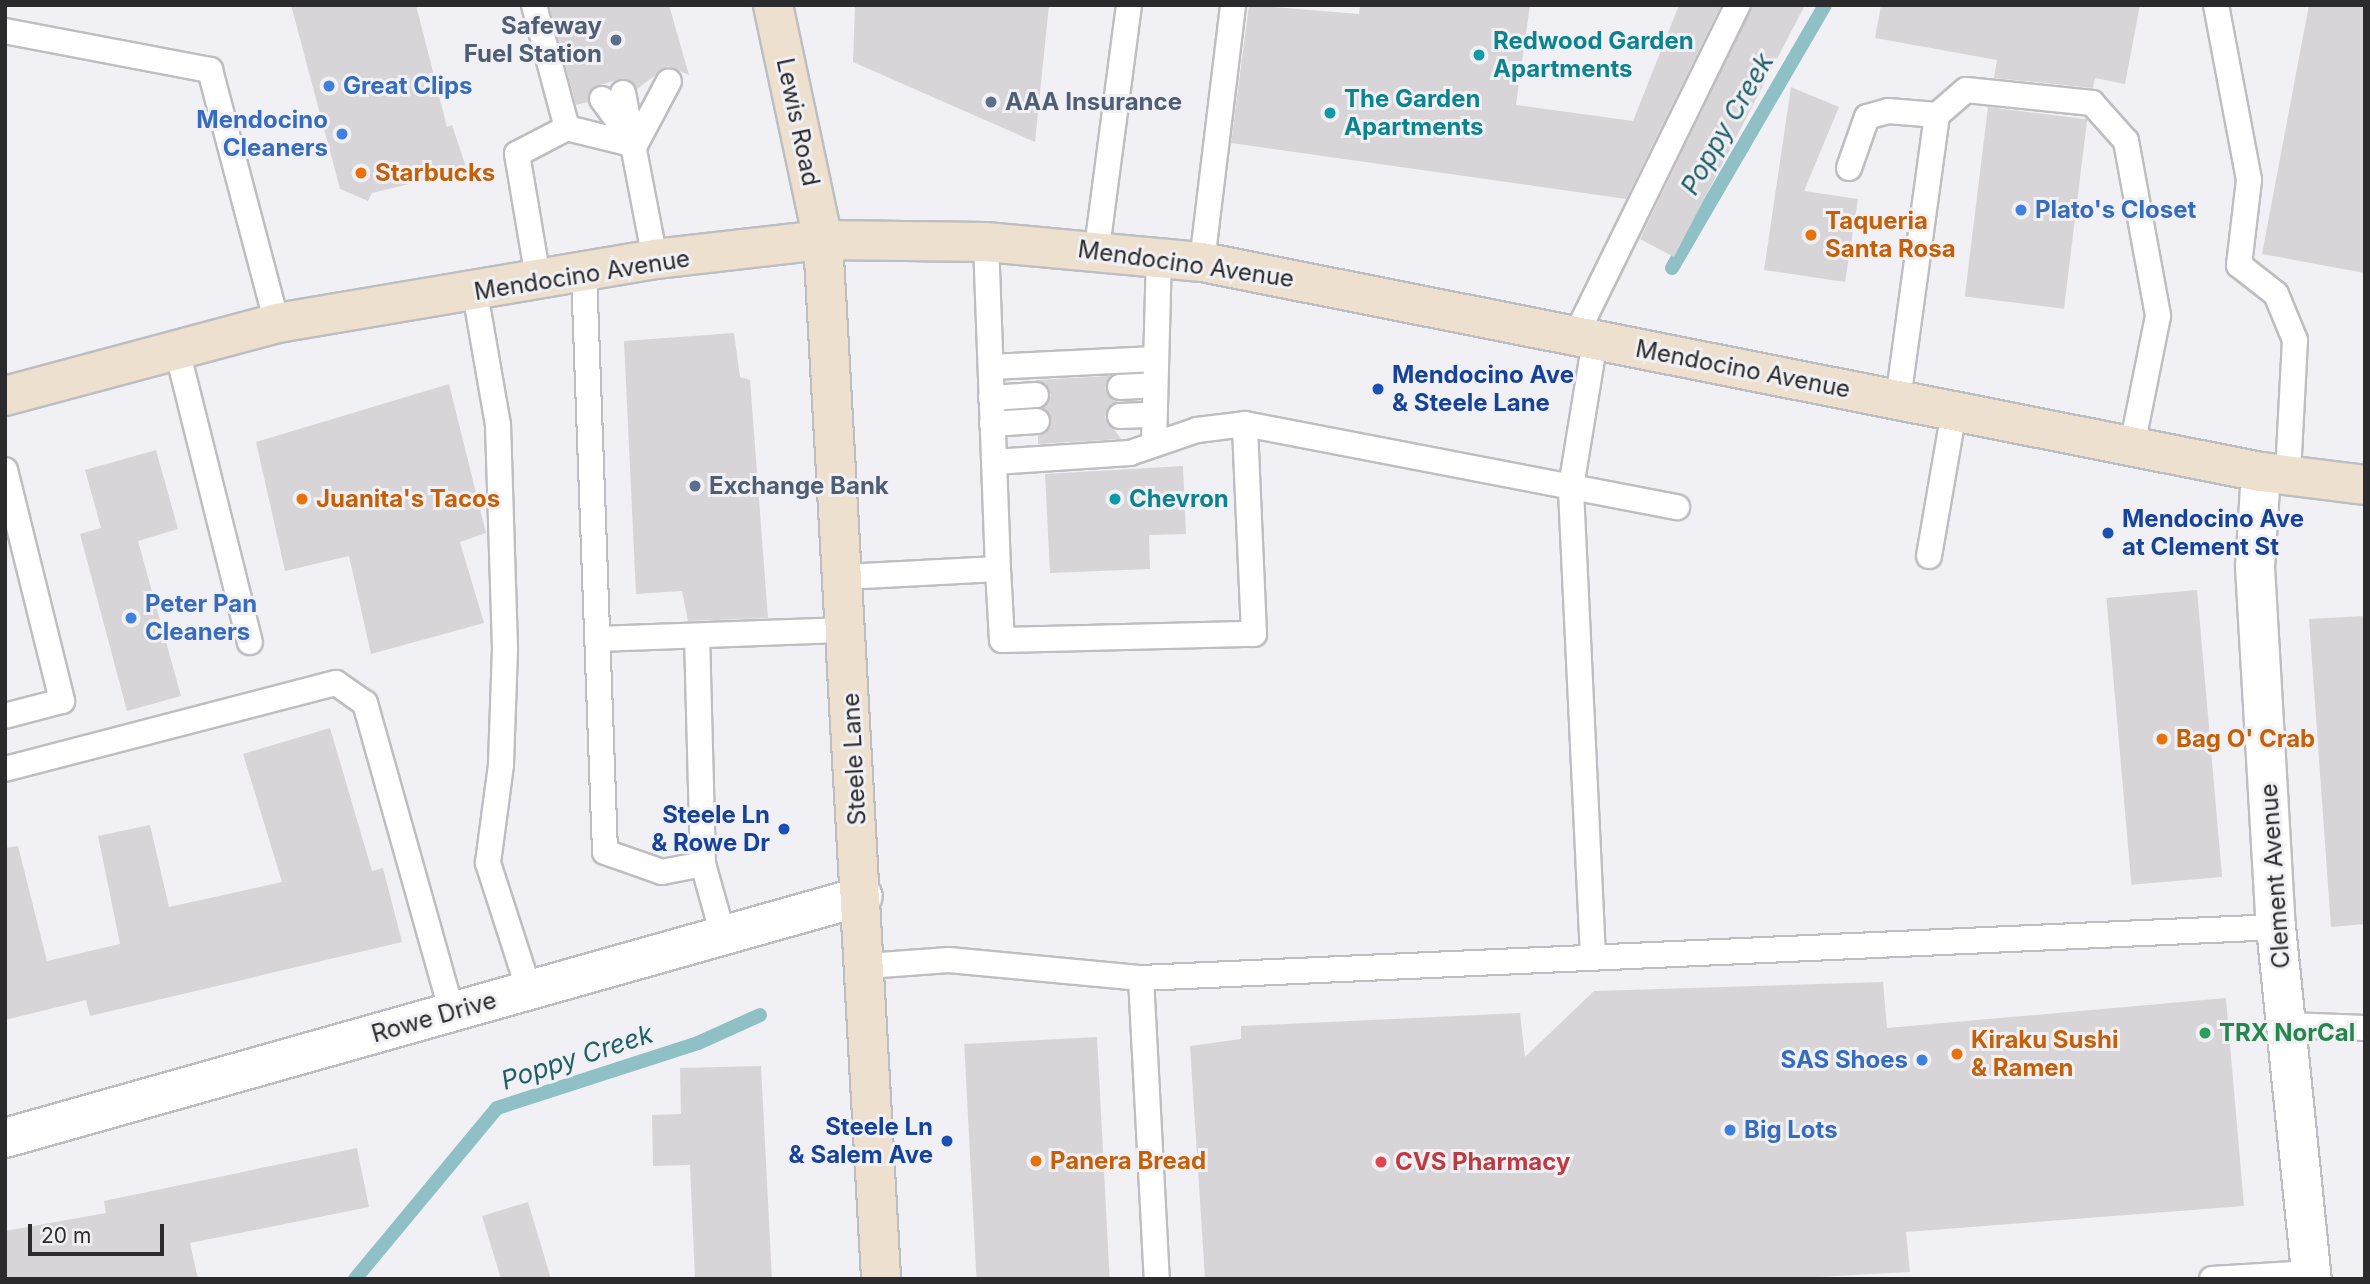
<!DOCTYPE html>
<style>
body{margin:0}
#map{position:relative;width:2370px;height:1284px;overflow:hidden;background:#f1f0f4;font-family:Inter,sans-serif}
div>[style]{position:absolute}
.stream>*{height:14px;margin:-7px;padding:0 7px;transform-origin:7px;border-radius:7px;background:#8ec0c5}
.building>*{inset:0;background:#d8d5d8;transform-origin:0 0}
.roads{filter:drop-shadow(2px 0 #bebec2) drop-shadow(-2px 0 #bebec2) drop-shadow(0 2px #bebec2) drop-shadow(0 -2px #bebec2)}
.service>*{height:24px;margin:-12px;padding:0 12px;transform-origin:12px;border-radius:12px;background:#fff}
.minor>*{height:38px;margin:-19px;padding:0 19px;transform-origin:19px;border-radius:19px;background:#fff}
.secondary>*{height:38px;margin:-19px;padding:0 19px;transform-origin:19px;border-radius:19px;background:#ede0ce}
.dots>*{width:19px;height:19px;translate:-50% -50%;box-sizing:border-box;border:4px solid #f1f0f4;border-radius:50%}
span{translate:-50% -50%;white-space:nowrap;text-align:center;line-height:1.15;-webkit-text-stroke:6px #f1f0f4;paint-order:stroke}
.service-label{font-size:24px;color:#4e5e75;font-weight:700}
.right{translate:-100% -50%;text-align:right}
.left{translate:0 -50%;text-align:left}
.culture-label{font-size:24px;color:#0d838f;font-weight:700}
.shop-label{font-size:24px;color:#366cbe;font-weight:700}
.street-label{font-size:24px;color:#2b2b2d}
.food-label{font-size:24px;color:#c56008;font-weight:700}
.transit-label{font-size:24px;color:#164399;font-weight:700}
.leisure-label{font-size:24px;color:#27864d;font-weight:700}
.health-label{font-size:24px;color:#be3a42;font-weight:700}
.water-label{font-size:26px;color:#1c6067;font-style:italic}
.frame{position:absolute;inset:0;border:7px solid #2b2b2d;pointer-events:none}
.scale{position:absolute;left:28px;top:1224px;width:136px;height:32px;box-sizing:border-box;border:4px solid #2b2b2d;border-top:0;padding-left:9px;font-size:21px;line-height:24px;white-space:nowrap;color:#2b2b2d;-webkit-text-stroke:5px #f1f0f4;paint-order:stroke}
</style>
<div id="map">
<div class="stream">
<div style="left:1672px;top:268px;width:304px;rotate:-59.8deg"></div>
<div style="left:355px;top:1279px;width:222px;rotate:-50.3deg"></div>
<div style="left:497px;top:1108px;width:211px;rotate:-17.9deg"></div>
<div style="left:698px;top:1043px;width:68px;rotate:-24.3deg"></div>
</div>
<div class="building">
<div style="clip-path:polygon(291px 5px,416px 5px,447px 127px,452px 125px,467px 170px,372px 193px,368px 201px,340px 189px)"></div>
<div style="clip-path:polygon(549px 5px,669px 5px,689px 75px,668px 66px,637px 89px,620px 79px,594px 87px,588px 102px,576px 105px)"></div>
<div style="clip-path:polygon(855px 5px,1049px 5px,1035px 142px,853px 62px)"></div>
<div style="clip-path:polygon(1249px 5px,1359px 14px,1360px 5px,1530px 5px,1516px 105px,1633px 121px,1679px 5px,1721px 5px,1626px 199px,1231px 143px)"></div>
<div style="clip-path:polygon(1753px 5px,1805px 5px,1674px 257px,1640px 239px)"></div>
<div style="clip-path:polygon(1881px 5px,2140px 5px,2125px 84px,2095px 78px,2093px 88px,1994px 78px,1997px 60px,1875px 38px)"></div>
<div style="clip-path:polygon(2309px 5px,2365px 5px,2365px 273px,2262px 254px)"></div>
<div style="clip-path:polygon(1791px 87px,1839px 107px,1804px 191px,1858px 199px,1845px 282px,1764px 270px)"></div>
<div style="left:1988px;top:107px;width:100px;height:191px;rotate:7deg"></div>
<div style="clip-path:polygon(734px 333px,740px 377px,750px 380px,768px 618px,688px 621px,682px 591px,636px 594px,624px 341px)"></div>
<div style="clip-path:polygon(1110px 376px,1105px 389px,1118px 401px,1105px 417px,1121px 439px,1038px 444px,1038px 436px,1051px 427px,1043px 408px,1051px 395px,1035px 380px)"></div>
<div style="clip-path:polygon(449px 384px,486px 533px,460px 542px,484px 623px,371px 654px,349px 556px,285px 571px,256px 442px)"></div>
<div style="clip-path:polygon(156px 450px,178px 529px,138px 541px,181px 696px,127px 711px,80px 534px,101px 528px,85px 470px)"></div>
<div style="clip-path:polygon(1183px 466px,1186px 534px,1149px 535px,1150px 569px,1050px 573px,1045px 474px)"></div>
<div style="left:2197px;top:590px;width:288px;height:91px;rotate:85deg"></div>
<div style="clip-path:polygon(2365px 616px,2365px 924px,2331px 927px,2309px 619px)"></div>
<div style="clip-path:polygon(330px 728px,372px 871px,383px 868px,402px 942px,90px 1016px,86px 1000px,5px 1020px,5px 848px,18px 846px,47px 961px,120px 944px,98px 836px,150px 825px,169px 907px,282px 882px,243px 754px)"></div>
<div style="clip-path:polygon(1883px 982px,1887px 1028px,2226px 998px,2244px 1206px,1906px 1232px,1910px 1272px,1781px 1279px,1205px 1279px,1190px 1046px,1241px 1039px,1241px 1026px,1520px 1013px,1525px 1057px,1594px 991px)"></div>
<div style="left:1097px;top:1037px;width:242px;height:133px;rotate:87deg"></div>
<div style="clip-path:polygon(761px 1066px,772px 1279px,695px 1279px,690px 1165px,653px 1166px,652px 1115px,681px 1114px,680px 1068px)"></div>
<div style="clip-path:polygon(357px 1148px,369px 1207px,190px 1243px,198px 1279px,5px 1279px,5px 1231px,106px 1213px,104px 1201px)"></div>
<div style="clip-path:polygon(528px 1202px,551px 1279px,501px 1279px,482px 1216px)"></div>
</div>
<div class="roads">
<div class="service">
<div style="left:534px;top:5px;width:127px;rotate:75deg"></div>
<div style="left:2216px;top:5px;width:178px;rotate:79.3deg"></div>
<div style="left:2249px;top:180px;width:86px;rotate:96.7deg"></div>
<div style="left:2239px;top:265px;width:47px;rotate:38.1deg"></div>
<div style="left:2276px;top:294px;width:50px;rotate:67.6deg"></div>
<div style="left:2295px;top:340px;width:134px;rotate:93deg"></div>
<div style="left:5px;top:31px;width:209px;rotate:10.8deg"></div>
<div style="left:210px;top:70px;width:262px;rotate:75.2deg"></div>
<div style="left:623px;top:93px;width:169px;rotate:79.1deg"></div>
<div style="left:602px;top:99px;width:42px;rotate:53.7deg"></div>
<div style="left:1937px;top:115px;width:38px;rotate:-41deg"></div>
<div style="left:1966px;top:90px;width:127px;rotate:5.9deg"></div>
<div style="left:2092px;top:103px;width:51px;rotate:48.2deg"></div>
<div style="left:2126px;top:141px;width:178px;rotate:79.6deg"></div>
<div style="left:2158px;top:316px;width:133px;rotate:101.3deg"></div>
<div style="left:635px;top:145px;width:72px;rotate:-62deg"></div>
<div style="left:1849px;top:168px;width:54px;rotate:-70.6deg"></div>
<div style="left:1867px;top:117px;width:22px;rotate:-16deg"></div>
<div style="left:1888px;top:111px;width:49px;rotate:4.7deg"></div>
<div style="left:1937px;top:115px;width:288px;rotate:97.8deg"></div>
<div style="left:986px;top:242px;width:327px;rotate:87.9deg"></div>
<div style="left:1097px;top:248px;width:245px;rotate:-82.5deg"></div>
<div style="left:1202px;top:262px;width:259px;rotate:-83.1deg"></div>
<div style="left:584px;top:273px;width:579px;rotate:87.92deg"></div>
<div style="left:605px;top:852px;width:60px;rotate:19.3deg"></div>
<div style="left:662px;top:872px;width:42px;rotate:-11deg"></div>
<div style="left:703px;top:864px;width:227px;rotate:-91.5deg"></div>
<div style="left:538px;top:278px;width:126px;rotate:-99.6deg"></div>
<div style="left:517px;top:154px;width:56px;rotate:-27.5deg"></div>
<div style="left:567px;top:128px;width:70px;rotate:14deg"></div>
<div style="left:475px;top:293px;width:134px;rotate:80.1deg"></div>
<div style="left:498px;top:425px;width:224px;rotate:88.2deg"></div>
<div style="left:505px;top:649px;width:116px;rotate:92deg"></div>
<div style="left:501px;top:765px;width:99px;rotate:97.6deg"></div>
<div style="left:488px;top:863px;width:133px;rotate:72.1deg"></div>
<div style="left:1576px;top:335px;width:368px;rotate:-63.9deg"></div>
<div style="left:177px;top:350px;width:301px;rotate:76deg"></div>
<div style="left:991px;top:367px;width:164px;rotate:-2.8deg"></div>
<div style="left:1120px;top:387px;width:34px;rotate:-3deg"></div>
<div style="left:991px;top:398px;width:45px;rotate:-3.8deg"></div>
<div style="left:1120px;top:416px;width:33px;rotate:-2deg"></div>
<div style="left:992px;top:424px;width:45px;rotate:-3.8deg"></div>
<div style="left:1154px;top:444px;width:187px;rotate:-88.5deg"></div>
<div style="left:994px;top:462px;width:136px;rotate:-3.8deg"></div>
<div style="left:1130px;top:453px;width:71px;rotate:-18.9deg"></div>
<div style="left:1197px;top:430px;width:48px;rotate:-7.1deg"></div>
<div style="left:5px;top:470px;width:238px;rotate:76.1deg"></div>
<div style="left:62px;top:701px;width:59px;rotate:165.3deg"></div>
<div style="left:1929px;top:556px;width:147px;rotate:-80.2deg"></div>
<div style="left:844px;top:577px;width:154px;rotate:-3deg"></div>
<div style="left:998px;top:569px;width:71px;rotate:86.8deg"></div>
<div style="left:1002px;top:640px;width:252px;rotate:-1.4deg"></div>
<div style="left:1254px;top:634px;width:210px;rotate:-92.5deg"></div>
<div style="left:1245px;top:424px;width:440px;rotate:10.9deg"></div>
<div style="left:598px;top:639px;width:249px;rotate:-2.1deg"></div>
<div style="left:5px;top:769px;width:342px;rotate:-14.6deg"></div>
<div style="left:336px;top:683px;width:35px;rotate:35deg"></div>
<div style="left:365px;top:703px;width:321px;rotate:74.3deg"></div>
<div style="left:703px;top:864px;width:74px;rotate:74.3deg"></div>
<div style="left:1593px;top:957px;width:471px;rotate:-92.7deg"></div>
<div style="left:1571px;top:487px;width:149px;rotate:-80.7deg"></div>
<div style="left:867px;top:966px;width:82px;rotate:-4.2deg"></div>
<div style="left:949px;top:960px;width:193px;rotate:5.4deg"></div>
<div style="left:1141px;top:978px;width:301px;rotate:87deg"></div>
<div style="left:1141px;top:978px;width:1136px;rotate:-2.57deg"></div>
<div style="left:2288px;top:1025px;width:77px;rotate:2.2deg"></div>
<div style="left:2212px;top:1279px;width:99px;rotate:-3.5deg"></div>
</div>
<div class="minor">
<div style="left:2261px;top:472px;width:95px;rotate:93.6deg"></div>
<div style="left:2255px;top:567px;width:361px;rotate:86.7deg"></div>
<div style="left:2276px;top:927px;width:354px;rotate:84.2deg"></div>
<div style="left:5px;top:1138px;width:891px;rotate:-15.75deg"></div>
</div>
<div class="secondary">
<div style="left:773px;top:5px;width:240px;rotate:78deg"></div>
<div style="left:823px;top:240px;width:1041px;rotate:86.8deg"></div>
<div style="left:5px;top:396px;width:282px;rotate:-15deg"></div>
<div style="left:277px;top:323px;width:383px;rotate:-9.6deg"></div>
<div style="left:655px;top:259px;width:169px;rotate:-6.5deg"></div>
<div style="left:823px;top:240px;width:163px;rotate:0.7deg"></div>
<div style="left:986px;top:242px;width:217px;rotate:5.3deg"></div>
<div style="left:1202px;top:262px;width:1080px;rotate:11.22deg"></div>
<div style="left:2261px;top:472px;width:105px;rotate:7.1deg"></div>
</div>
</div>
<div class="dots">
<div style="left:616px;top:40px;background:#5c6f8a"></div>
<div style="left:1479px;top:55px;background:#0f9aa8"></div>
<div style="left:329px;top:86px;background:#3f7fe0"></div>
<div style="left:991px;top:102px;background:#5c6f8a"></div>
<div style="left:1330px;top:113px;background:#0f9aa8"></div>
<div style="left:342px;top:134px;background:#3f7fe0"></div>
<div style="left:361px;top:173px;background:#e8710a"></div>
<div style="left:2021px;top:210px;background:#3f7fe0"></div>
<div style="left:1811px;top:235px;background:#e8710a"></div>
<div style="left:1378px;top:389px;background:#1a4fb4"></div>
<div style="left:695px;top:486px;background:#5c6f8a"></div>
<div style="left:302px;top:499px;background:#e8710a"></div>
<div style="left:1115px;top:499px;background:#0f9aa8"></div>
<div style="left:2108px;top:533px;background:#1a4fb4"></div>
<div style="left:131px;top:618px;background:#3f7fe0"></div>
<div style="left:2162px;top:739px;background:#e8710a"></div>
<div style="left:784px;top:829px;background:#1a4fb4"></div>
<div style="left:2205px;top:1033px;background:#2e9e5b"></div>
<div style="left:1957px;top:1054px;background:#e8710a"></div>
<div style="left:1922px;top:1060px;background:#3f7fe0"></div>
<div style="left:1730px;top:1130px;background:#3f7fe0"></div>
<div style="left:947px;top:1141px;background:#1a4fb4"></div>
<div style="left:1036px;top:1161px;background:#e8710a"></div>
<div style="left:1381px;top:1162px;background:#e0444e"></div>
</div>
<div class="service-label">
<span class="right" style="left:602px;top:40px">Safeway<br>Fuel Station</span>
<span class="left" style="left:1005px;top:102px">AAA Insurance</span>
<span class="left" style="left:709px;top:486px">Exchange Bank</span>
</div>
<div class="culture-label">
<span class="left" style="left:1493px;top:55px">Redwood Garden<br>Apartments</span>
<span class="left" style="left:1344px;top:113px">The Garden<br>Apartments</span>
<span class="left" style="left:1129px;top:499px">Chevron</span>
</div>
<div class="shop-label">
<span class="left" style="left:343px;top:86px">Great Clips</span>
<span class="right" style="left:328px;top:134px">Mendocino<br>Cleaners</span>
<span class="left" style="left:2035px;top:210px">Plato's Closet</span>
<span class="left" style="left:145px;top:618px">Peter Pan<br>Cleaners</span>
<span class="right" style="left:1908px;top:1060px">SAS Shoes</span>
<span class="left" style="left:1744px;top:1130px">Big Lots</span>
</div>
<div class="street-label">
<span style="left:798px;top:122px;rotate:78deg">Lewis Road</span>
<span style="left:1186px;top:264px;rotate:8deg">Mendocino Avenue</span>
<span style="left:582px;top:275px;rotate:-9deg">Mendocino Avenue</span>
<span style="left:1743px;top:369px;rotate:11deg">Mendocino Avenue</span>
<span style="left:854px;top:759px;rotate:-93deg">Steele Lane</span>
<span style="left:2275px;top:876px;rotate:-94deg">Clement Avenue</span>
<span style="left:434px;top:1017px;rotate:-16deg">Rowe Drive</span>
</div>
<div class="food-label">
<span class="left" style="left:375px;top:173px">Starbucks</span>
<span class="left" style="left:1825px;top:235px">Taqueria<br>Santa Rosa</span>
<span class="left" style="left:316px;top:499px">Juanita's Tacos</span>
<span class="left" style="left:2176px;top:739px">Bag O' Crab</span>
<span class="left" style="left:1971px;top:1054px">Kiraku Sushi<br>&amp; Ramen</span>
<span class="left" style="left:1050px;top:1161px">Panera Bread</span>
</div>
<div class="transit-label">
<span class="left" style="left:1392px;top:389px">Mendocino Ave<br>&amp; Steele Lane</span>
<span class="left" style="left:2122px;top:533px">Mendocino Ave<br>at Clement St</span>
<span class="right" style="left:770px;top:829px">Steele Ln<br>&amp; Rowe Dr</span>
<span class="right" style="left:933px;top:1141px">Steele Ln<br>&amp; Salem Ave</span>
</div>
<div class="leisure-label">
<span class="left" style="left:2219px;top:1033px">TRX NorCal</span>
</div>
<div class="health-label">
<span class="left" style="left:1395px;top:1162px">CVS Pharmacy</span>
</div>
<div class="water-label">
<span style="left:1727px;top:124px;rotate:-60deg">Poppy Creek</span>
<span style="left:577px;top:1057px;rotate:-18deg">Poppy Creek</span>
</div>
<div class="frame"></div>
<div class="scale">20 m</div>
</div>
